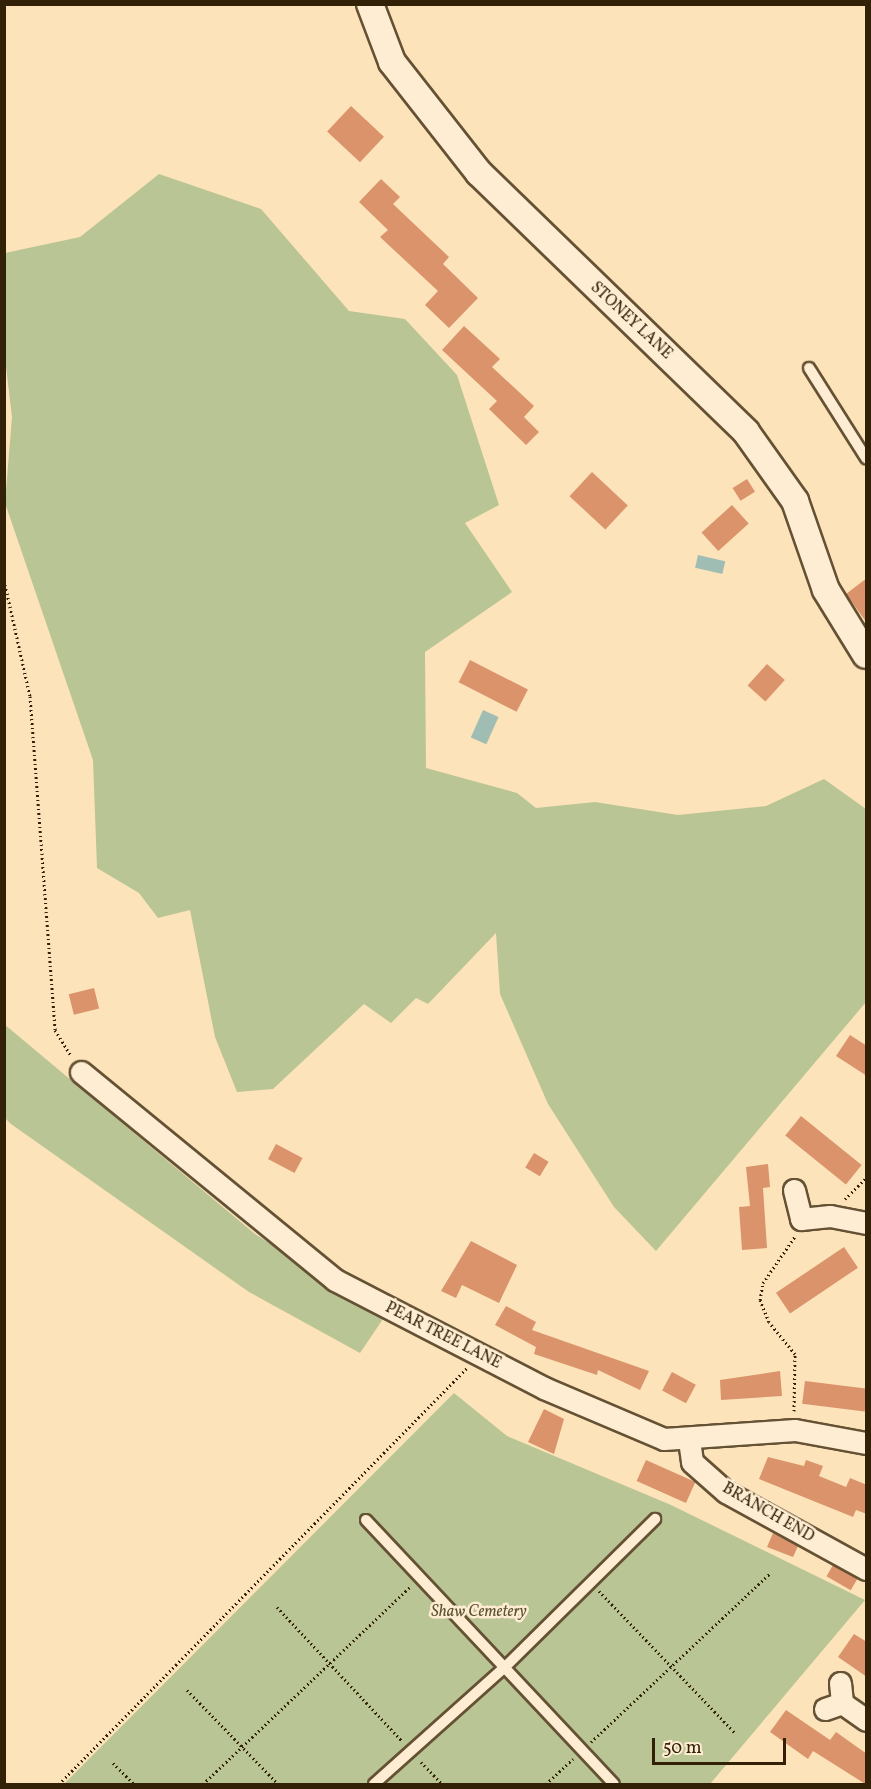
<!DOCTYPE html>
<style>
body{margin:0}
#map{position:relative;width:871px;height:1789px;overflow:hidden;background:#fde3b9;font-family:Vollkorn,serif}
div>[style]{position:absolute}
.green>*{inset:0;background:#b9c594}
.water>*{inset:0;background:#a0bdb4;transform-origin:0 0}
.building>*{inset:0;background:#da936b;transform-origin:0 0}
.path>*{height:3px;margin-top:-1.5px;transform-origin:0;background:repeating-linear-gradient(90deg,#322007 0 1.5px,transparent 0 4.5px)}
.roads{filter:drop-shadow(2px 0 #655134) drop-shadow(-2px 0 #655134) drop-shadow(0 2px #655134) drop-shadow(0 -2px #655134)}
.service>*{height:10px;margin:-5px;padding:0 5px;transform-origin:5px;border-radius:5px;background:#feedd2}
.minor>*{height:21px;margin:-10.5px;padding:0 10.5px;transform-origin:10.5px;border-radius:10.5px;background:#feedd2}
.tertiary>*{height:26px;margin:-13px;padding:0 13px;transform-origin:13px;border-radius:13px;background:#feedd2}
span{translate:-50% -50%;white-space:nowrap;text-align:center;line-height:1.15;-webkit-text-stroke:5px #feedd2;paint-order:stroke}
.street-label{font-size:16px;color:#322007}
.park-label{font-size:16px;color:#5a5231;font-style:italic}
.frame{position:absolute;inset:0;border:6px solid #322007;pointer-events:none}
.scale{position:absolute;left:652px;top:1738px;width:134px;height:27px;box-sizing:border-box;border:3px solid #322007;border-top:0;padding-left:8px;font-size:18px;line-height:21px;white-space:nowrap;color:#322007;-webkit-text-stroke:4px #feedd2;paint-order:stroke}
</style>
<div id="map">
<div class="green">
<div style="clip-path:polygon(159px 174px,261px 209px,349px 311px,405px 319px,457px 375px,499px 505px,465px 523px,512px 592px,425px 652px,426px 768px,517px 793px,536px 808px,595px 802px,678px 815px,766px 806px,824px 779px,866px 809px,866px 1002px,656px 1251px,614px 1207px,548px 1104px,500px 994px,496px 933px,428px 1004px,416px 998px,391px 1023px,364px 1004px,273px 1089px,237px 1092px,215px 1037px,190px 910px,158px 918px,139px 893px,97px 868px,93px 760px,5px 503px,12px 417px,4px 350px,5px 253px,80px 237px)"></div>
<div style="clip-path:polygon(4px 1024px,255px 1234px,385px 1316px,360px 1353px,249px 1292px,11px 1124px,5px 1118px)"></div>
<div style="clip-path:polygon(454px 1393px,507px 1436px,671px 1505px,865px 1600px,710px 1784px,64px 1784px)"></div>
</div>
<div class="water">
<div style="left:698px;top:555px;width:28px;height:13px;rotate:13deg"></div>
<div style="left:483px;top:710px;width:17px;height:30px;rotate:24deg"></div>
</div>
<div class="building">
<div style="left:351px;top:106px;width:45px;height:35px;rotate:43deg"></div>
<div style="clip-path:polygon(381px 179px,400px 197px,393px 204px,449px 257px,443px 264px,478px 298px,449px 328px,425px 305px,438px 291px,380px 237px,388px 230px,359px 202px)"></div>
<div style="clip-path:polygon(464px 326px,500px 359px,492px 367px,534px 406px,524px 417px,539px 432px,526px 445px,489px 409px,497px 401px,442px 350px)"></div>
<div style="left:592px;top:472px;width:49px;height:33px;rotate:43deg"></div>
<div style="left:747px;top:479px;width:15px;height:17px;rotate:58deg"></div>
<div style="left:732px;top:505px;width:25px;height:41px;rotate:48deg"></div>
<div style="clip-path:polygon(867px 578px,867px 623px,846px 594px)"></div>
<div style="left:470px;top:660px;width:65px;height:25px;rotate:27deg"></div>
<div style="left:767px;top:664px;width:24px;height:29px;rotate:42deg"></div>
<div style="left:94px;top:988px;width:21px;height:26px;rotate:76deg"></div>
<div style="clip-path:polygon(850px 1035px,867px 1046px,867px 1076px,836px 1056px)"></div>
<div style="left:801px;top:1116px;width:78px;height:25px;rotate:39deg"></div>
<div style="left:276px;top:1144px;width:30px;height:17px;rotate:28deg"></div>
<div style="left:534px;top:1153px;width:17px;height:17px;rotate:31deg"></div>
<div style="clip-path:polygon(768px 1164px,770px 1187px,763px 1188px,767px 1248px,742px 1250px,739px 1207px,750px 1206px,746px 1167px)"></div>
<div style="clip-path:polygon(471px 1241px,517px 1265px,499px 1303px,462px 1285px,456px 1298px,441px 1291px)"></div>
<div style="left:844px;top:1247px;width:25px;height:82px;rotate:56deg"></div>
<div style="clip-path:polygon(506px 1306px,536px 1322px,532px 1330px,649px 1371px,640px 1390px,598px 1370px,597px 1375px,534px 1354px,536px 1347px,495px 1325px)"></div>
<div style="clip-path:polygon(780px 1371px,782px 1396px,721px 1400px,720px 1380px)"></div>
<div style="left:672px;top:1372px;width:27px;height:21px;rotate:28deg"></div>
<div style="left:805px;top:1381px;width:63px;height:23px;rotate:7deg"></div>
<div style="clip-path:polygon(544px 1409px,564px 1419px,554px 1454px,528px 1442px)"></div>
<div style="clip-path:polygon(768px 1457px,804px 1466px,806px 1460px,823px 1466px,819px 1476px,846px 1487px,850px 1478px,867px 1485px,867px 1514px,856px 1510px,853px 1517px,759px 1479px)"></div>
<div style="left:646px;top:1460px;width:54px;height:23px;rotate:24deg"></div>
<div style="clip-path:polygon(773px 1533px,798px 1546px,793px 1557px,767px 1547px)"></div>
<div style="left:833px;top:1565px;width:28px;height:13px;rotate:30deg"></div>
<div style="clip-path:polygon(854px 1634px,867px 1642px,867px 1677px,838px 1657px)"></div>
<div style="clip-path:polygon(786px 1710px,830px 1740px,836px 1732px,867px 1754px,867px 1785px,813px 1751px,808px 1759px,770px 1732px)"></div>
</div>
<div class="path">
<div style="left:4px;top:580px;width:119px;rotate:77.4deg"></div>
<div style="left:30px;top:696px;width:335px;rotate:85.7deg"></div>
<div style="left:55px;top:1030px;width:31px;rotate:58deg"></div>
<div style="left:845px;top:1199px;width:30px;rotate:-45deg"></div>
<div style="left:794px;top:1411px;width:57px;rotate:-89deg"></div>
<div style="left:795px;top:1354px;width:41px;rotate:-129.1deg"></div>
<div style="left:769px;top:1322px;width:24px;rotate:-112deg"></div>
<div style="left:760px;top:1300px;width:17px;rotate:-80deg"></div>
<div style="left:763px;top:1283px;width:58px;rotate:-55.5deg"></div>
<div style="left:599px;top:1591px;width:197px;rotate:46.2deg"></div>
<div style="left:277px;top:1607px;width:183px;rotate:47deg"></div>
<div style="left:187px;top:1690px;width:131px;rotate:45.9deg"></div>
<div style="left:591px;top:1742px;width:245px;rotate:-43.3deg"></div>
<div style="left:421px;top:1762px;width:30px;rotate:46deg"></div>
<div style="left:113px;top:1763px;width:30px;rotate:45deg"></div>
<div style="left:59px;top:1784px;width:583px;rotate:-45.56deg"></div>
<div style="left:203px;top:1784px;width:286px;rotate:-43.6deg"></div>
<div style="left:546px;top:1784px;width:37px;rotate:-43deg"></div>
</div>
<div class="roads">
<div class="service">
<div style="left:809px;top:368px;width:107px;rotate:57.7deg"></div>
<div style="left:366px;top:1520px;width:362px;rotate:46.8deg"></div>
<div style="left:374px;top:1784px;width:176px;rotate:-41.8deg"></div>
<div style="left:505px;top:1667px;width:211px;rotate:-44.6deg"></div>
</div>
<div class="minor">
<div style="left:81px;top:1072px;width:328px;rotate:39.3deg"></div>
<div style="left:335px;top:1280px;width:235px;rotate:27.3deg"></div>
<div style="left:544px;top:1388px;width:130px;rotate:23deg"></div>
<div style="left:664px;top:1439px;width:131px;rotate:-3.9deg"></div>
<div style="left:795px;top:1430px;width:72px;rotate:10.4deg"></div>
<div style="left:794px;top:1190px;width:30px;rotate:76deg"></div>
<div style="left:801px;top:1219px;width:29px;rotate:-6deg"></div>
<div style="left:830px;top:1216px;width:37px;rotate:11deg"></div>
<div style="left:689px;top:1440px;width:22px;rotate:82deg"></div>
<div style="left:692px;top:1462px;width:45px;rotate:41.4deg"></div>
<div style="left:726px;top:1492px;width:160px;rotate:28.8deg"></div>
<div style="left:840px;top:1683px;width:20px;rotate:84deg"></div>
<div style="left:825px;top:1709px;width:18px;rotate:-19deg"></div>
<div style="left:842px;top:1703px;width:29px;rotate:35deg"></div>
</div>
<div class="tertiary">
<div style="left:370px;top:4px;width:62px;rotate:69.2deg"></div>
<div style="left:392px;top:62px;width:141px;rotate:51.9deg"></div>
<div style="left:479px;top:173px;width:372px;rotate:44.1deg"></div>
<div style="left:746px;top:432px;width:85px;rotate:54.6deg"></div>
<div style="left:795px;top:501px;width:94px;rotate:70.8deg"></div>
<div style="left:826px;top:590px;width:76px;rotate:58.4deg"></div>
</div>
</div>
<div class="street-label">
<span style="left:631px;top:321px;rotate:43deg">STONEY LANE</span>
<span style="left:443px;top:1336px;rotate:27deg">PEAR TREE LANE</span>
<span style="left:768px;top:1513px;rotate:30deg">BRANCH END</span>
</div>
<div class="park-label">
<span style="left:479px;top:1612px">Shaw Cemetery</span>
</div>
<div class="frame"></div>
<div class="scale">50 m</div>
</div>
